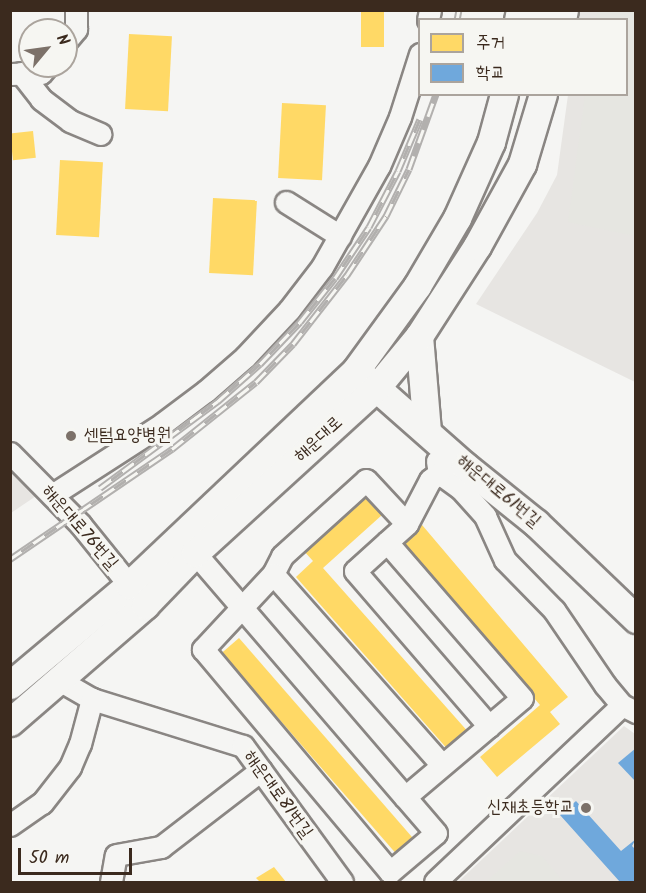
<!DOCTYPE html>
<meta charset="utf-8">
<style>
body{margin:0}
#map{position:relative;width:646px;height:893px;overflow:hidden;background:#f5f5f3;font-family:Kalam,"Poor Story",sans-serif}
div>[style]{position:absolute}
.built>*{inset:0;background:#e7e5e2}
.green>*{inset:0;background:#e6e6e1}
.homes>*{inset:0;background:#ffd966;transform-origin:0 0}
.schools>*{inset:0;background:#6fa8dc}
.roads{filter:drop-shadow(2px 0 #8a8683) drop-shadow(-2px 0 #8a8683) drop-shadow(0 2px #8a8683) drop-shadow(0 -2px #8a8683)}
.minor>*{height:21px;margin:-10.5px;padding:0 10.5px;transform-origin:10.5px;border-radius:10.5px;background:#f5f5f3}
.major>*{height:27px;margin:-13.5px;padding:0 13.5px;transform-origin:13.5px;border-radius:13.5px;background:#f5f5f3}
.rail>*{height:7px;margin-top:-3.5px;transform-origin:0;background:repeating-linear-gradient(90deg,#f6f6f2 0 14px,#b2b0ae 0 28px);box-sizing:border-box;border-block:2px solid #b2b0ae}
.dots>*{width:16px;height:16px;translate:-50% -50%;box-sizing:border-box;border:3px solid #f6f6f2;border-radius:50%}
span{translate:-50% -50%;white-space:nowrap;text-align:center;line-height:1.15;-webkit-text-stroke:6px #f6f6f2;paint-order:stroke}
.poi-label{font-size:18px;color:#3b2a1e}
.left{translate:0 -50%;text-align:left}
.right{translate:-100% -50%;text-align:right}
.street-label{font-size:18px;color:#3b2a1e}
.frame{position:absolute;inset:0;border:12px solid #3b2a1e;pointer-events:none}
.legend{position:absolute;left:418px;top:18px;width:210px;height:78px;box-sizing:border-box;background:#f6f6f2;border:2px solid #aba49d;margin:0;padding:8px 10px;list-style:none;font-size:18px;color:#3b2a1e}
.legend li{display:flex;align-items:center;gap:12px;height:30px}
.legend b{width:30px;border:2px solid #aba49d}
.north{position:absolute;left:18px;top:18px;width:60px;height:60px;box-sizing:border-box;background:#f6f6f2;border:2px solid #aba49d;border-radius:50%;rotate:61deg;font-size:16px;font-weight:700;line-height:24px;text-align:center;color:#3b2a1e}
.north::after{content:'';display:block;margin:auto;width:21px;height:27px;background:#7c7169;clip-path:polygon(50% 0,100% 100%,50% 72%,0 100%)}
.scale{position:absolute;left:18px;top:848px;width:114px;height:27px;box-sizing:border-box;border:3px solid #3b2a1e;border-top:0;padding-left:8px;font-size:18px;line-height:21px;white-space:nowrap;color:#3b2a1e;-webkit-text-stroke:4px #f6f6f2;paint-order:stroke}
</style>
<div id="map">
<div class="built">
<div style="clip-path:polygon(580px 11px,635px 11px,635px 382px,476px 304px,537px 213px,557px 175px,568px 95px,626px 94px,626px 20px,579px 19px)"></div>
<div style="clip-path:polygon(10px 464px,39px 494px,11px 513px,10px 512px)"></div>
<div style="clip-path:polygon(624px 726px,635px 734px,635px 882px,458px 882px)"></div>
</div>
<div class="green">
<div style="clip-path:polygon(597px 11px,635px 11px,635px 236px,568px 222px,585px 95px,626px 94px,626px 20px,596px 19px)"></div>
<div style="clip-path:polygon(520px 851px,542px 856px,564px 882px,486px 882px)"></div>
</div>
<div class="homes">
<div style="left:361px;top:10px;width:23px;height:37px"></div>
<div style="left:129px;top:34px;width:43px;height:75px;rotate:3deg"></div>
<div style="left:282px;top:103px;width:44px;height:75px;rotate:3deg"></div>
<div style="left:33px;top:131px;width:27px;height:23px;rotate:84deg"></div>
<div style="left:60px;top:160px;width:43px;height:75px;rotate:3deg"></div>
<div style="left:213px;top:198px;width:44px;height:75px;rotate:3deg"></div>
<div style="clip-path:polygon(365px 495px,382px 515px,323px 568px,470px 734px,450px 752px,296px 577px,313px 561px,303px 550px)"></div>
<div style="clip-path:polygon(417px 519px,568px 697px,550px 712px,560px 724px,497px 777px,480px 757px,540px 705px,396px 537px)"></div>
<div style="left:239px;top:638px;width:266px;height:23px;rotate:49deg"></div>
<div style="clip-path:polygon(274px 867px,286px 882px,260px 882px,256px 878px)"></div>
</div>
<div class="schools">
<div style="clip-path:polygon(636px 748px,636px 782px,618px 763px)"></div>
<div style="clip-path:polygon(576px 801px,621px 851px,636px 839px,632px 846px,636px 850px,636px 882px,620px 882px,560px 815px)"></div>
</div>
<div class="roads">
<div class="minor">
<div style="left:428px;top:20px;width:10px;rotate:-79deg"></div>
<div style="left:540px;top:20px;width:10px;rotate:-84deg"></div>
<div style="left:66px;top:41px;width:16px;rotate:-50deg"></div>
<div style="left:76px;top:29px;width:19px;rotate:-90deg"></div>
<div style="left:21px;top:73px;width:33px;rotate:52deg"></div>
<div style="left:41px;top:99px;width:36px;rotate:37deg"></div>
<div style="left:70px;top:121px;width:33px;rotate:23deg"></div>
<div style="left:11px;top:74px;width:30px;rotate:-2deg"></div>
<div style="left:41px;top:73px;width:9px;rotate:-49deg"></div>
<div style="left:286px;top:202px;width:64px;rotate:32.2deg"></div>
<div style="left:10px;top:453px;width:100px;rotate:45.4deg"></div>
<div style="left:80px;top:524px;width:92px;rotate:51.1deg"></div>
<div style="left:437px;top:461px;width:12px;rotate:81deg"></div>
<div style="left:439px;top:473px;width:26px;rotate:36deg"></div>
<div style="left:460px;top:488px;width:38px;rotate:48deg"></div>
<div style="left:485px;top:516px;width:48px;rotate:65.6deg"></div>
<div style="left:505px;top:560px;width:70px;rotate:45.6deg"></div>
<div style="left:554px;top:610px;width:91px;rotate:55.8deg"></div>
<div style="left:605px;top:685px;width:26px;rotate:50deg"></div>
<div style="left:622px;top:705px;width:16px;rotate:27deg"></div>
<div style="left:52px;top:495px;width:131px;rotate:-32.8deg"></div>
<div style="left:162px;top:424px;width:55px;rotate:-36.9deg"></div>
<div style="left:206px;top:391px;width:52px;rotate:-41.1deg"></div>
<div style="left:245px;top:357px;width:64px;rotate:-46.9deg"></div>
<div style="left:289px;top:310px;width:54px;rotate:-52.5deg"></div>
<div style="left:322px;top:267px;width:116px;rotate:-60.6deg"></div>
<div style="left:379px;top:166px;width:53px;rotate:-66.8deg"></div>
<div style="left:400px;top:117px;width:66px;rotate:-72.4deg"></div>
<div style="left:387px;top:542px;width:43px;rotate:137.8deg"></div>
<div style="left:355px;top:571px;width:205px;rotate:49.2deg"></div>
<div style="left:489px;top:726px;width:43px;rotate:-40.3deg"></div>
<div style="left:522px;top:698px;width:206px;rotate:-130.9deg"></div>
<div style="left:387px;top:542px;width:27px;rotate:-42deg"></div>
<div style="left:407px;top:524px;width:50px;rotate:-62.4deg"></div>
<div style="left:430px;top:480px;width:11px;rotate:-38deg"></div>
<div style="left:195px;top:553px;width:322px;rotate:49.3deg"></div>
<div style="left:273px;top:574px;width:20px;rotate:-63deg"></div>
<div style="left:282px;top:556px;width:113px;rotate:-42.1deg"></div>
<div style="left:366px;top:480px;width:60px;rotate:47deg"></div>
<div style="left:59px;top:680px;width:38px;rotate:30deg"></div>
<div style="left:92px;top:699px;width:158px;rotate:17.3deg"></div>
<div style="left:243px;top:746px;width:168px;rotate:53.9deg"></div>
<div style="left:442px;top:765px;width:255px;rotate:-131.5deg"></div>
<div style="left:273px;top:574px;width:103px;rotate:133deg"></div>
<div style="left:203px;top:649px;width:291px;rotate:50deg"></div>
<div style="left:390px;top:872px;width:60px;rotate:-40.3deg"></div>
<div style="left:436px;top:833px;width:48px;rotate:-130.7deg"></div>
<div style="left:405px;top:797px;width:110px;rotate:-40.2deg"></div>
<div style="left:10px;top:825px;width:39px;rotate:-35deg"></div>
<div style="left:42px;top:803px;width:46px;rotate:-52.1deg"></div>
<div style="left:70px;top:767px;width:25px;rotate:-67deg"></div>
<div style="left:80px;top:744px;width:47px;rotate:-75.1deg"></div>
<div style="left:111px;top:882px;width:27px;rotate:-80deg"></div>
<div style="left:116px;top:855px;width:46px;rotate:-10.1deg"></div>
<div style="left:161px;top:847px;width:126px;rotate:-37.6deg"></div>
<div style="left:435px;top:882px;width:257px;rotate:-43.4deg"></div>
</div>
<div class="major">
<div style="left:518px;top:20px;width:10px;rotate:-79deg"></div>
<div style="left:562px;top:20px;width:10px;rotate:-79deg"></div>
<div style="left:419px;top:336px;width:95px;rotate:85.2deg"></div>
<div style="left:364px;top:377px;width:135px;rotate:41.4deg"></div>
<div style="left:465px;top:466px;width:91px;rotate:38.8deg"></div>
<div style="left:536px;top:523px;width:139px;rotate:43.8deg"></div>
<div style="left:10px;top:685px;width:155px;rotate:-40deg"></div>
<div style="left:129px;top:585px;width:313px;rotate:-43.4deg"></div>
<div style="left:356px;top:370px;width:104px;rotate:-54deg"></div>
<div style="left:417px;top:286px;width:79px;rotate:-59.5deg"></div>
<div style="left:457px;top:218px;width:83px;rotate:-65.9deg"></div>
<div style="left:491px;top:142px;width:50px;rotate:-74.8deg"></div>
<div style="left:10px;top:722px;width:179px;rotate:-40.9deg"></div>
<div style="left:145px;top:605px;width:72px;rotate:-46.1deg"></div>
<div style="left:195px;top:553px;width:245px;rotate:-42.4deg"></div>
<div style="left:376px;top:388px;width:67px;rotate:-50.4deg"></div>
<div style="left:419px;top:336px;width:107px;rotate:-57.2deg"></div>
<div style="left:477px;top:246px;width:94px;rotate:-61.2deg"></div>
<div style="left:522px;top:164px;width:73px;rotate:-73.3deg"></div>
</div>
</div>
<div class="rail">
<div style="left:457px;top:20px;width:10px;rotate:-79deg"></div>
<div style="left:100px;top:488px;width:147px;rotate:-36.4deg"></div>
<div style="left:218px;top:401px;width:56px;rotate:-41.4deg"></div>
<div style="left:260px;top:364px;width:58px;rotate:-46.4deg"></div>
<div style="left:300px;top:322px;width:56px;rotate:-51.5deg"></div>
<div style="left:335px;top:278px;width:61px;rotate:-56.3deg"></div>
<div style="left:369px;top:227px;width:63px;rotate:-62.6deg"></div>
<div style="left:398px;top:171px;width:56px;rotate:-67.1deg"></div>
<div style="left:10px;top:559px;width:196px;rotate:-34.2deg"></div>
<div style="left:172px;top:449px;width:107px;rotate:-38.6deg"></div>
<div style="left:256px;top:382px;width:53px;rotate:-45.8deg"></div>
<div style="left:293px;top:344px;width:88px;rotate:-52deg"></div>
<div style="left:347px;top:275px;width:71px;rotate:-56.5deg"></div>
<div style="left:386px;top:216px;width:52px;rotate:-63.9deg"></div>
<div style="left:409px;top:169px;width:80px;rotate:-70.2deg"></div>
</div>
<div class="dots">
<div style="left:71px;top:436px;background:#7c7169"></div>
<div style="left:586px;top:808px;background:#7c7169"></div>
</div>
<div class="poi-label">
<span class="left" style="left:84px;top:436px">센텀요양병원</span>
<span class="right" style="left:574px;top:808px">신재초등학교</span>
</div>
<div class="street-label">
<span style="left:319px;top:440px;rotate:-42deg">해운대로</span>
<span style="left:498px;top:492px;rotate:40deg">해운대로61번길</span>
<span style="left:79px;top:528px;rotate:49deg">해운대로76번길</span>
<span style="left:277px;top:795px;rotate:54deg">해운대로81번길</span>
</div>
<div class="frame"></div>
<ul class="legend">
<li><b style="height:16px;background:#ffd966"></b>주거</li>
<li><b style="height:16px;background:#6fa8dc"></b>학교</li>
</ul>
<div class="north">N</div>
<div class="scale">50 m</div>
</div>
